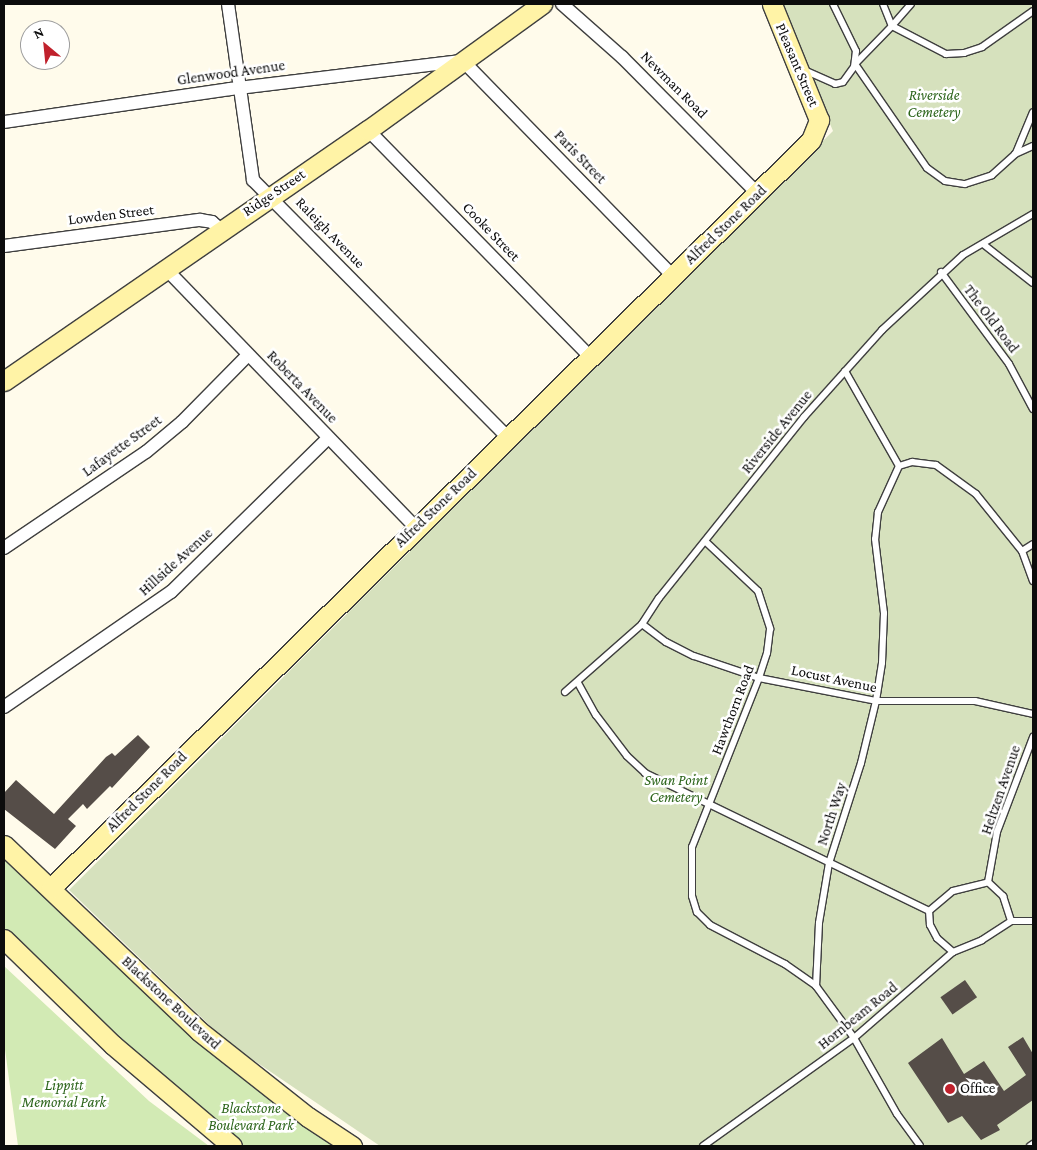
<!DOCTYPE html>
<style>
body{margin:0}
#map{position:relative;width:1037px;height:1150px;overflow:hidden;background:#fffbeb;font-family:"Crimson Pro",serif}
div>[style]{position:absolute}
.green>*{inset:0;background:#d2eab4}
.cemetery>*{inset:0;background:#d6e1bd}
.building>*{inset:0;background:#554d48;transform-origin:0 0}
.roads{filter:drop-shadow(1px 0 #3f3f3f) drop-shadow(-1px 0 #3f3f3f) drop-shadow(0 1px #3f3f3f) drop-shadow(0 -1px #3f3f3f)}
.lane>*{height:6px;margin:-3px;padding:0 3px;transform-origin:3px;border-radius:3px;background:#fff}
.street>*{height:12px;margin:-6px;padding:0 6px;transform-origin:6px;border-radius:6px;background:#fff}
.secondary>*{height:19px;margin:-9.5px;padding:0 9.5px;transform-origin:9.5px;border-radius:9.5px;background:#fff3a6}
.dots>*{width:14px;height:14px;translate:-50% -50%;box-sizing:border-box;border:2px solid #fff;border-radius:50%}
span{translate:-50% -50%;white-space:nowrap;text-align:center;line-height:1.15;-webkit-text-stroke:5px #fff;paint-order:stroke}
.street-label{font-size:15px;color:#0c0c0c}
.park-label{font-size:15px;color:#2c651b;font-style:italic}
.poi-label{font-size:15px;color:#0c0c0c}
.left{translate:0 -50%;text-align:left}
.frame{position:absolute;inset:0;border:5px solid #0c0c0c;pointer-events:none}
.north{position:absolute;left:20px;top:20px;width:50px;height:50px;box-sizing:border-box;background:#fff;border:1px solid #9e9e9e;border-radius:50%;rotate:332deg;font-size:14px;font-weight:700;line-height:20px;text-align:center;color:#0c0c0c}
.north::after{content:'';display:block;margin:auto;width:18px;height:22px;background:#c0212c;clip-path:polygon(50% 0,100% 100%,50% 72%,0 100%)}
</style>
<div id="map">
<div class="green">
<div style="clip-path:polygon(4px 852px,347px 1146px,244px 1146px,123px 1046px,4px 930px)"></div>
<div style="clip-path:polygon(4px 966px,149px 1101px,209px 1146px,18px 1146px,4px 1042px)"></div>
</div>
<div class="cemetery">
<div style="clip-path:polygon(780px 4px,1033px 4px,1033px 1146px,380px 1146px,228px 1043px,69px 890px,833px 131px)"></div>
</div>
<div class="building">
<div style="clip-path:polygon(138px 735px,150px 747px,112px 788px,110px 786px,87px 809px,83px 804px,68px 819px,76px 826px,55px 849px,4px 809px,4px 793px,16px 780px,54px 814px,106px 757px,112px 753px,115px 756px)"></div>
<div style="left:965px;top:980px;width:21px;height:30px;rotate:55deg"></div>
<div style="clip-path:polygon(1023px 1037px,1033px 1054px,1033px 1100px,997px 1125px,1000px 1130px,981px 1140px,962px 1116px,948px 1123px,908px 1063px,942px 1038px,964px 1074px,984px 1061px,1004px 1091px,1026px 1075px,1008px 1047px)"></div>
</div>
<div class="roads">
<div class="lane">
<div style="left:883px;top:4px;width:24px;rotate:68deg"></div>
<div style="left:892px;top:26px;width:53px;rotate:134.2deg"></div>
<div style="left:855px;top:64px;width:126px;rotate:55.3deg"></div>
<div style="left:927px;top:168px;width:22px;rotate:36deg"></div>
<div style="left:945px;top:181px;width:20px;rotate:9deg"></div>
<div style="left:965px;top:184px;width:28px;rotate:-18deg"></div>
<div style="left:992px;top:175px;width:31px;rotate:-42deg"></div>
<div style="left:1015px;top:154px;width:20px;rotate:-24deg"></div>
<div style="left:911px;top:4px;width:29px;rotate:131deg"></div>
<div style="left:892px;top:26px;width:61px;rotate:27.4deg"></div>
<div style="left:946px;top:54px;width:18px;rotate:-3deg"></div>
<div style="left:964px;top:53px;width:19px;rotate:-18deg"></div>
<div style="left:982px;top:47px;width:62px;rotate:-35.2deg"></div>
<div style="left:804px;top:70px;width:34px;rotate:24deg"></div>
<div style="left:835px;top:84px;width:8px;rotate:-14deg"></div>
<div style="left:843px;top:82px;width:19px;rotate:-54deg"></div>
<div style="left:854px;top:67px;width:16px;rotate:-83deg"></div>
<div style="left:856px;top:51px;width:52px;rotate:-116.1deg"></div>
<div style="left:1016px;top:153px;width:44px;rotate:-67.5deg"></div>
<div style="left:983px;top:244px;width:63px;rotate:38deg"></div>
<div style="left:941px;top:272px;width:114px;rotate:53.5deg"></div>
<div style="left:1009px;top:364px;width:51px;rotate:61.9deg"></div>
<div style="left:845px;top:371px;width:109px;rotate:60.4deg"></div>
<div style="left:899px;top:466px;width:14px;rotate:-17deg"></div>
<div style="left:912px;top:462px;width:24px;rotate:7deg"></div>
<div style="left:936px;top:465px;width:49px;rotate:35.9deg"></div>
<div style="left:976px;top:494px;width:73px;rotate:51.1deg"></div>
<div style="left:1022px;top:551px;width:32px;rotate:70deg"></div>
<div style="left:899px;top:466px;width:51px;rotate:114.5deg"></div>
<div style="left:878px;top:512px;width:27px;rotate:96deg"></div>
<div style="left:875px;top:539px;width:75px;rotate:83.1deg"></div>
<div style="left:884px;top:613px;width:50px;rotate:92.3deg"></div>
<div style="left:882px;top:663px;width:38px;rotate:99deg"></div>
<div style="left:876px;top:701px;width:64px;rotate:103.6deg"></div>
<div style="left:861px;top:763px;width:105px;rotate:107.7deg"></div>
<div style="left:829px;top:863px;width:61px;rotate:99.5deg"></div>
<div style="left:819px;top:923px;width:63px;rotate:92.7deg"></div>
<div style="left:816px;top:986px;width:64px;rotate:53.8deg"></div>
<div style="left:854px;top:1038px;width:87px;rotate:60.5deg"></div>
<div style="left:897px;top:1114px;width:39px;rotate:54deg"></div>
<div style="left:706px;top:542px;width:71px;rotate:43.3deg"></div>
<div style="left:758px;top:591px;width:40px;rotate:72deg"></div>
<div style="left:770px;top:629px;width:24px;rotate:97deg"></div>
<div style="left:767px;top:653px;width:26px;rotate:108deg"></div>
<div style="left:759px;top:678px;width:182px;rotate:111.6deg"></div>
<div style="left:692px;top:847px;width:49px;rotate:90deg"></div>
<div style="left:692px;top:896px;width:17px;rotate:73deg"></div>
<div style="left:697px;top:912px;width:18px;rotate:45deg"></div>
<div style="left:710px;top:925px;width:85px;rotate:27.5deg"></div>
<div style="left:785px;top:964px;width:38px;rotate:35deg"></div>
<div style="left:1022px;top:551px;width:13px;rotate:-32deg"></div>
<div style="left:642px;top:624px;width:30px;rotate:37deg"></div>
<div style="left:666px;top:642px;width:31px;rotate:27deg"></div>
<div style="left:694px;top:656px;width:69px;rotate:18.7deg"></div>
<div style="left:759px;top:678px;width:119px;rotate:11.1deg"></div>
<div style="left:876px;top:701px;width:99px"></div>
<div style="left:975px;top:701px;width:59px;rotate:12.6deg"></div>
<div style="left:578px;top:683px;width:37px;rotate:61deg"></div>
<div style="left:596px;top:715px;width:51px;rotate:52.9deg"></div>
<div style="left:627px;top:756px;width:25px;rotate:43deg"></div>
<div style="left:645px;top:773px;width:316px;rotate:25.9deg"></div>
<div style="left:565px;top:692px;width:103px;rotate:-41.4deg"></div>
<div style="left:642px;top:624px;width:31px;rotate:-57deg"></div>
<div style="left:659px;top:598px;width:232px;rotate:-51.3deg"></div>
<div style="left:804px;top:417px;width:117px;rotate:-48.1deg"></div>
<div style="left:882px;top:330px;width:110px;rotate:-42.8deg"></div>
<div style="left:963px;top:255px;width:81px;rotate:-30.4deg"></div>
<div style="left:988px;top:882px;width:51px;rotate:-79.8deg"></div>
<div style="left:997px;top:832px;width:102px;rotate:-69.2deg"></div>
<div style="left:953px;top:952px;width:21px;rotate:-139deg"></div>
<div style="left:937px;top:938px;width:15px;rotate:-118deg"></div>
<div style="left:930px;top:925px;width:14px;rotate:-94deg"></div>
<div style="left:929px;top:911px;width:31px;rotate:-40deg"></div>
<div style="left:953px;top:891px;width:36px;rotate:-14deg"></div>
<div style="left:988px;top:882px;width:21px;rotate:43deg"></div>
<div style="left:1003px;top:896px;width:26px;rotate:72deg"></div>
<div style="left:703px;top:1146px;width:186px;rotate:-35.6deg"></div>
<div style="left:854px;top:1038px;width:131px;rotate:-41deg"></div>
<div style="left:953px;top:952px;width:31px;rotate:-22deg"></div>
<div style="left:982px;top:940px;width:35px;rotate:-33deg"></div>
<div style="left:1011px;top:921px;width:22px"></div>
<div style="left:1030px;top:1146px;width:4px;rotate:-34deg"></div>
</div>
<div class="street">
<div style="left:228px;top:4px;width:178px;rotate:81.9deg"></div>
<div style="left:253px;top:180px;width:363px;rotate:45.3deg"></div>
<div style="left:562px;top:4px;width:80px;rotate:41.5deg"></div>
<div style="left:622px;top:57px;width:193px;rotate:45.2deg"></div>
<div style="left:4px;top:122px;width:228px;rotate:-8.3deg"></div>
<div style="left:230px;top:89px;width:235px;rotate:-6.9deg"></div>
<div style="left:463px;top:61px;width:301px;rotate:45.7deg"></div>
<div style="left:368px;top:130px;width:319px;rotate:45.6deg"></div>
<div style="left:4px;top:246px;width:198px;rotate:-7.6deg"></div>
<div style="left:200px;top:220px;width:12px;rotate:9deg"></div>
<div style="left:212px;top:222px;width:11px;rotate:41deg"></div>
<div style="left:166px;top:269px;width:360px;rotate:46deg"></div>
<div style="left:4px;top:548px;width:171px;rotate:-34.1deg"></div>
<div style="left:146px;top:452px;width:47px;rotate:-39.8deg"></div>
<div style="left:182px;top:422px;width:94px;rotate:-45.4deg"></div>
<div style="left:4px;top:707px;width:203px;rotate:-34.6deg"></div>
<div style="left:171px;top:592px;width:220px;rotate:-44.4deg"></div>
</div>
<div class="secondary">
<div style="left:4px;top:381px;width:442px;rotate:-34.6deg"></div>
<div style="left:368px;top:130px;width:215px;rotate:-35.9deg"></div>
<div style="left:4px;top:845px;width:269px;rotate:43.6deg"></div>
<div style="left:199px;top:1031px;width:139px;rotate:38.3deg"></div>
<div style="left:308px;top:1117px;width:53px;rotate:33.4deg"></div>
<div style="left:51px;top:888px;width:1066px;rotate:-44.54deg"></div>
<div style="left:811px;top:140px;width:22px;rotate:-68deg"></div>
<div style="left:819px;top:120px;width:125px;rotate:-112.1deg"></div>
<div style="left:4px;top:939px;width:152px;rotate:44.2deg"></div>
<div style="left:113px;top:1045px;width:156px;rotate:40.3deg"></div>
</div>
</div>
<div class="dots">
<div style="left:950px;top:1089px;background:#c0212c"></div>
</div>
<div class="street-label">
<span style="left:797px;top:65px;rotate:67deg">Pleasant Street</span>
<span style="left:231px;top:73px;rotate:-8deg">Glenwood Avenue</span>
<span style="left:674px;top:85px;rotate:45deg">Newman Road</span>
<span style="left:580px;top:157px;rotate:46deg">Paris Street</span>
<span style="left:274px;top:193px;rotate:-34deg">Ridge Street</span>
<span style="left:111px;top:215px;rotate:-7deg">Lowden Street</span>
<span style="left:726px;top:225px;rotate:-44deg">Alfred Stone Road</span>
<span style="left:491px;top:232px;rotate:46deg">Cooke Street</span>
<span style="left:330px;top:233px;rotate:46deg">Raleigh Avenue</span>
<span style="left:991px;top:319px;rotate:53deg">The Old Road</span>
<span style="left:302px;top:387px;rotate:46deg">Roberta Avenue</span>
<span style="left:777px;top:432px;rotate:-51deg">Riverside Avenue</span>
<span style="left:122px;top:446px;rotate:-36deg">Lafayette Street</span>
<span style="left:436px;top:508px;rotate:-44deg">Alfred Stone Road</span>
<span style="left:176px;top:562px;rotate:-42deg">Hillside Avenue</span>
<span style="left:834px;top:679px;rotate:12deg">Locust Avenue</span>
<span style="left:733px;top:710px;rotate:-69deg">Hawthorn Road</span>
<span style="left:1001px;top:790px;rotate:-71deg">Heltzen Avenue</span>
<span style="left:147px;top:792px;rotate:-45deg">Alfred Stone Road</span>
<span style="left:832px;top:814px;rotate:-72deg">North Way</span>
<span style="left:171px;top:1003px;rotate:43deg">Blackstone Boulevard</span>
<span style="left:858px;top:1016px;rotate:-39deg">Hornbeam Road</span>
</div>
<div class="park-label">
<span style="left:934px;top:104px">Riverside<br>Cemetery</span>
<span style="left:676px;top:789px">Swan Point<br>Cemetery</span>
<span style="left:64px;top:1094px">Lippitt<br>Memorial Park</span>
<span style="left:251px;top:1117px">Blackstone<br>Boulevard Park</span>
</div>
<div class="poi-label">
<span class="left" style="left:960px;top:1089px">Office</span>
</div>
<div class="frame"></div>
<div class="north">N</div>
</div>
